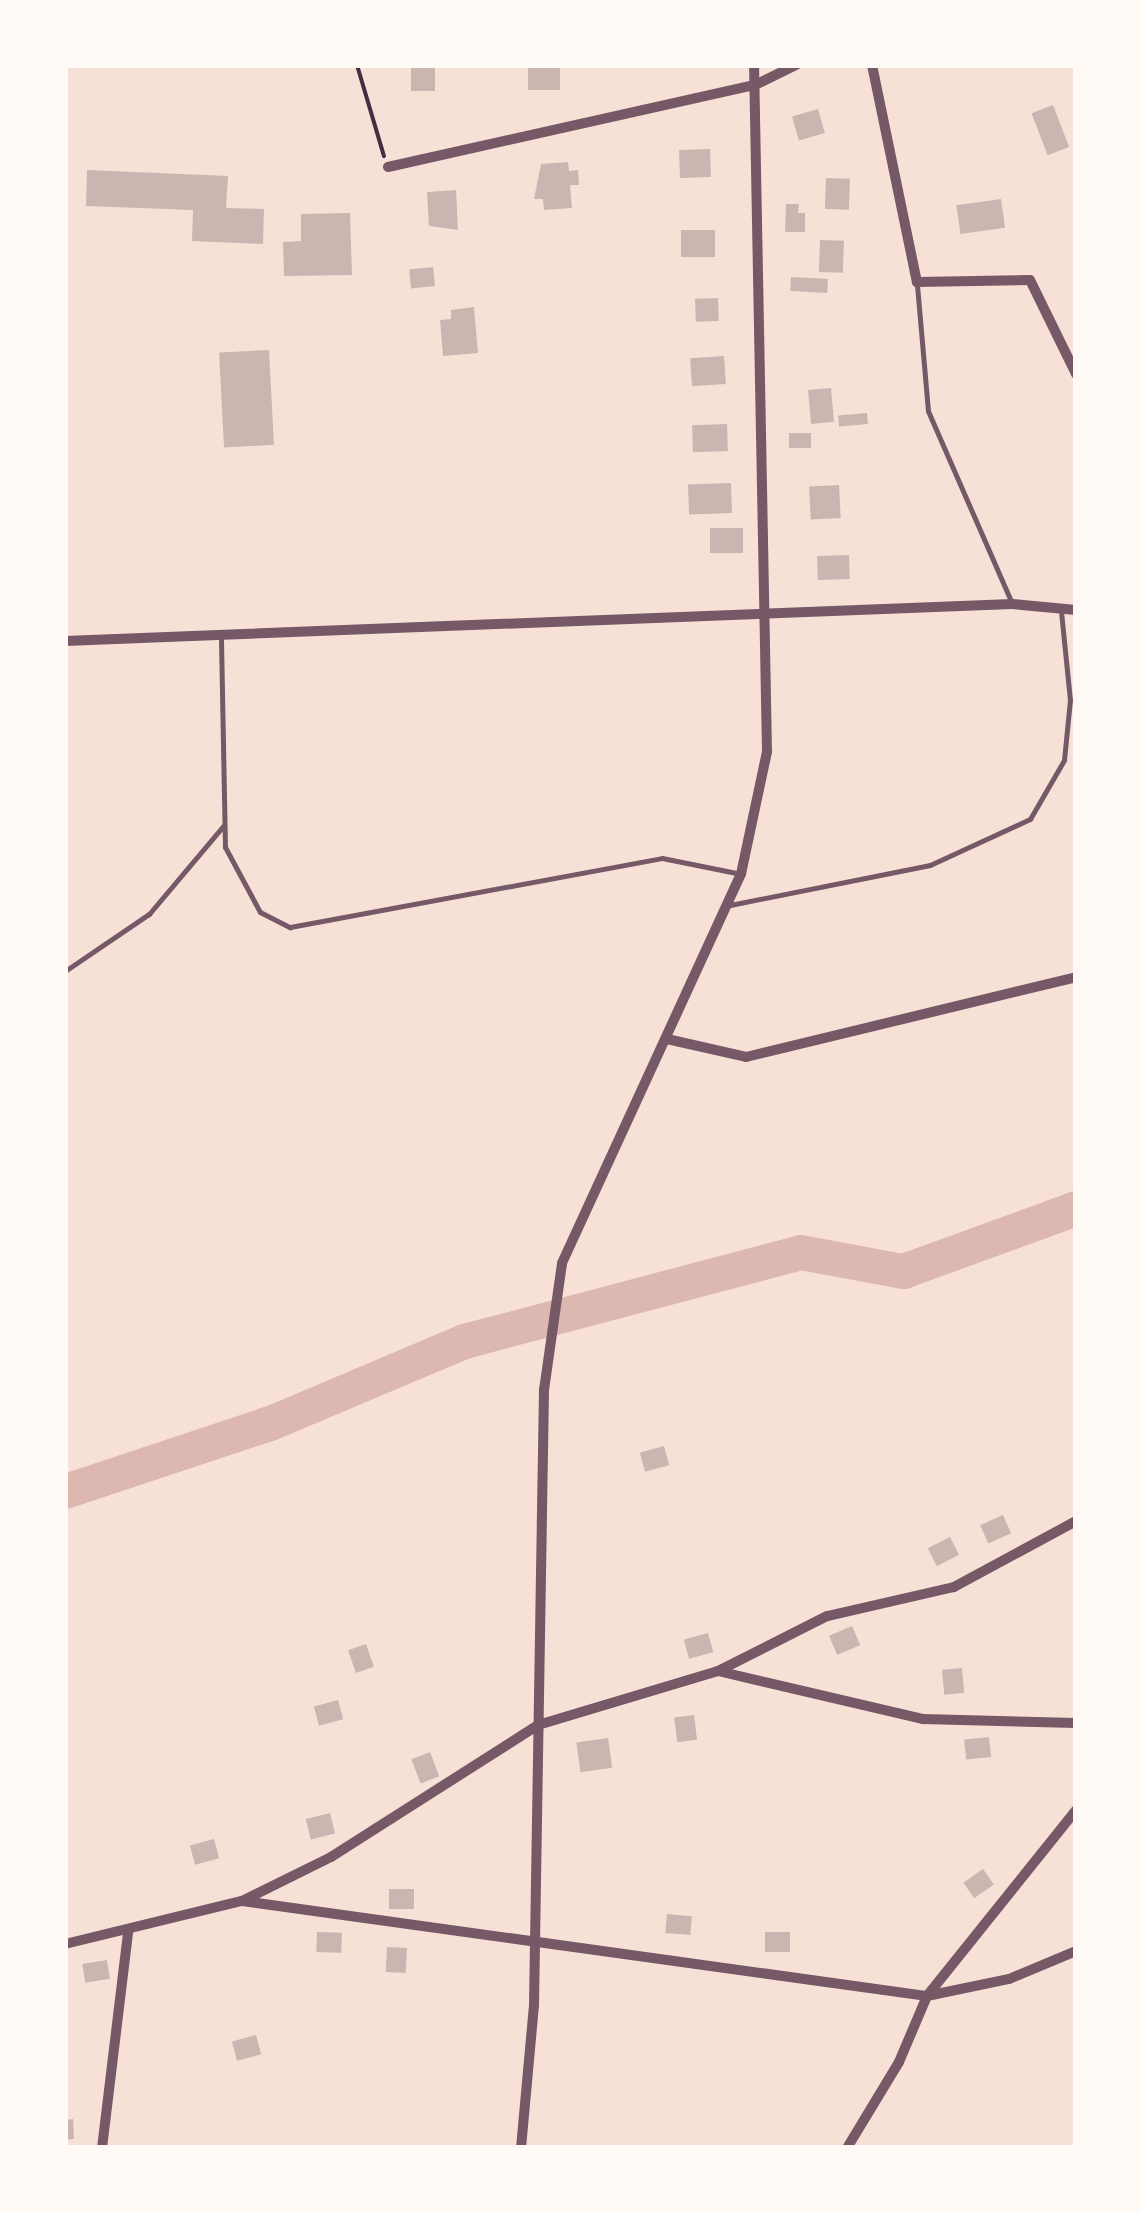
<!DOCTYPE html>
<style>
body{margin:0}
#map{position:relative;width:1141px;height:2213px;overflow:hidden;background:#f7e1d7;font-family:Barlow,sans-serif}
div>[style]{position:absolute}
.river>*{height:35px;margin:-17.5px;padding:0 17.5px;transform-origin:17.5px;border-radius:17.5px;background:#dcb8b0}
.building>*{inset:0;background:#ccb4b1;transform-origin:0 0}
.path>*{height:4px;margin:-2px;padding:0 2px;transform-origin:2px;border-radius:2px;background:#4a2c40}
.service>*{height:5px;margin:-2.5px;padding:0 2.5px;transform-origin:2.5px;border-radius:2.5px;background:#755966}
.minor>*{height:10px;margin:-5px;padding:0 5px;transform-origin:5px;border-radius:5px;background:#755966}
span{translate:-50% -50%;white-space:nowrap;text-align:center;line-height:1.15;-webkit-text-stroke:9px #fffaf5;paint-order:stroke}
.frame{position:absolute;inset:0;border:68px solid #fffaf5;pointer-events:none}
</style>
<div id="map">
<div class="river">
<div style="left:65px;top:1491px;width:216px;rotate:-18.4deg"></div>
<div style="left:270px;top:1423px;width:211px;rotate:-22.9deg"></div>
<div style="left:464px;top:1341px;width:348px;rotate:-14.8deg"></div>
<div style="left:800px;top:1252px;width:105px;rotate:10.5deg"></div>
<div style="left:903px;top:1271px;width:184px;rotate:-20deg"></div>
</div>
<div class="building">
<div style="left:411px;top:65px;width:24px;height:26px"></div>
<div style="left:528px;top:65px;width:32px;height:25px"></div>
<div style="left:1053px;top:105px;width:45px;height:23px;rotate:69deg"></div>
<div style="left:818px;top:109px;width:25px;height:27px;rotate:74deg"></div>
<div style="left:710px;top:149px;width:28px;height:31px;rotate:88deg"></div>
<div style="clip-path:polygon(568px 162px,569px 171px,578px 170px,579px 185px,570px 185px,572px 208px,544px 210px,543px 199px,534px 199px,541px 164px)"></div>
<div style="clip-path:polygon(87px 170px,228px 176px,226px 208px,264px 209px,263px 244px,192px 241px,193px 210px,86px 206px)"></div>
<div style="left:826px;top:178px;width:24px;height:31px;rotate:2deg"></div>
<div style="clip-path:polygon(456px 190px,458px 230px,429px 226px,427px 192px)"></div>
<div style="left:1001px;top:199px;width:29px;height:45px;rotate:82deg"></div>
<div style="clip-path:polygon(786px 204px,799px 204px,798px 213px,805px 213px,805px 232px,785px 232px)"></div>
<div style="clip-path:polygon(350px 213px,352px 275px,284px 276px,283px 242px,301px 241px,301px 214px)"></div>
<div style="left:715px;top:230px;width:27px;height:34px;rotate:90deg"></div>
<div style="left:820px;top:240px;width:24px;height:32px;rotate:2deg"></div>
<div style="left:433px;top:267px;width:19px;height:24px;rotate:84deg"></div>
<div style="left:791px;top:277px;width:37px;height:14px;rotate:3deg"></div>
<div style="left:718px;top:298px;width:23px;height:23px;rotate:88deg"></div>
<div style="clip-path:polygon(474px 307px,478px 353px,443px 356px,440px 320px,451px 319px,451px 310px)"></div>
<div style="left:269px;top:350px;width:95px;height:50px;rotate:87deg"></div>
<div style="left:724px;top:356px;width:28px;height:34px;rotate:86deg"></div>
<div style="left:831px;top:388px;width:34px;height:23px;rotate:85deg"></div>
<div style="left:867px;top:413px;width:11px;height:29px;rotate:85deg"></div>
<div style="left:727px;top:424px;width:27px;height:35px;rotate:88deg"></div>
<div style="left:789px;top:433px;width:22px;height:15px"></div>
<div style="left:731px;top:483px;width:30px;height:43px;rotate:88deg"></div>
<div style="left:839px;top:485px;width:33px;height:30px;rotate:87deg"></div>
<div style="left:710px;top:528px;width:33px;height:25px"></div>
<div style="left:849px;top:555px;width:24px;height:32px;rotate:88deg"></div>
<div style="left:664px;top:1446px;width:20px;height:25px;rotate:75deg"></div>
<div style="left:1003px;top:1515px;width:20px;height:25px;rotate:66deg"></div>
<div style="left:950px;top:1537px;width:20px;height:25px;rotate:63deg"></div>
<div style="left:852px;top:1626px;width:21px;height:25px;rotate:67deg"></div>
<div style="left:708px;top:1633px;width:20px;height:25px;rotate:75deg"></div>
<div style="left:366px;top:1644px;width:24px;height:19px;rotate:71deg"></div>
<div style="left:962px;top:1668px;width:25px;height:20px;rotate:85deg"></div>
<div style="left:338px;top:1700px;width:20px;height:25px;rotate:75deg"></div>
<div style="left:694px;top:1715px;width:25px;height:20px;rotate:83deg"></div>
<div style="left:989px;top:1737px;width:20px;height:25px;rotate:84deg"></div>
<div style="left:608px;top:1738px;width:30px;height:32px;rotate:82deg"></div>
<div style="left:430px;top:1752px;width:26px;height:20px;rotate:69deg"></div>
<div style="left:330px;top:1813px;width:21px;height:25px;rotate:76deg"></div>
<div style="left:214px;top:1839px;width:20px;height:25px;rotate:75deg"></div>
<div style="left:983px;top:1869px;width:19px;height:24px;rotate:55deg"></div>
<div style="left:389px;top:1889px;width:25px;height:20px"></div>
<div style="left:667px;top:1914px;width:25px;height:19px;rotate:5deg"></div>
<div style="left:317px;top:1932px;width:25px;height:20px;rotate:2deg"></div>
<div style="left:765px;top:1932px;width:25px;height:20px"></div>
<div style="left:387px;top:1947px;width:20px;height:25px;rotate:3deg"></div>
<div style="left:107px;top:1960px;width:19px;height:25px;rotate:81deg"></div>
<div style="left:256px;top:2035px;width:20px;height:25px;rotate:75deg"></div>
<div style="clip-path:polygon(73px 2119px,74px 2139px,65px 2140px,65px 2120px)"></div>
</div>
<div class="path">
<div style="left:357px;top:65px;width:95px;rotate:73.5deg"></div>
</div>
<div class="service">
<div style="left:917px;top:285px;width:126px;rotate:85deg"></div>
<div style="left:928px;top:411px;width:207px;rotate:66.4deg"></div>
<div style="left:221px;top:640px;width:207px;rotate:88.9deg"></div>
<div style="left:225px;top:847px;width:74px;rotate:61.7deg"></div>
<div style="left:260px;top:912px;width:34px;rotate:27deg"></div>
<div style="left:290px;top:927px;width:378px;rotate:-10.5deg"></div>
<div style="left:662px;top:858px;width:81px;rotate:11.4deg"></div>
<div style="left:730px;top:905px;width:204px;rotate:-11.3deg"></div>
<div style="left:930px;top:865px;width:110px;rotate:-24.7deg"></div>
<div style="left:1030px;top:819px;width:68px;rotate:-60deg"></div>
<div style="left:1064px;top:760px;width:60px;rotate:-84.3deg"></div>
<div style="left:1070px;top:700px;width:89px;rotate:-95.8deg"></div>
<div style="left:65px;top:971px;width:102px;rotate:-34.2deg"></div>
<div style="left:149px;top:914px;width:115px;rotate:-49.9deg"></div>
</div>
<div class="minor">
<div style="left:872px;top:65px;width:222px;rotate:78.3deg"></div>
<div style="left:917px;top:282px;width:113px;rotate:-1deg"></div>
<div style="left:1030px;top:280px;width:105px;rotate:63.9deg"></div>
<div style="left:388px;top:167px;width:376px;rotate:-12.6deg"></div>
<div style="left:755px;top:85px;width:46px;rotate:-26deg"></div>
<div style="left:65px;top:641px;width:948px;rotate:-2.24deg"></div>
<div style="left:1012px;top:604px;width:64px;rotate:5.4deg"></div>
<div style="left:667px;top:1039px;width:81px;rotate:12.8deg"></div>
<div style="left:746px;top:1057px;width:340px;rotate:-13.6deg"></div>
<div style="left:1076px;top:1521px;width:139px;rotate:151.6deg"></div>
<div style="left:954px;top:1587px;width:130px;rotate:167.1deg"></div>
<div style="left:827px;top:1616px;width:122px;rotate:153.2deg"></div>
<div style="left:718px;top:1671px;width:211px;rotate:13.2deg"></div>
<div style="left:923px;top:1719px;width:153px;rotate:1.5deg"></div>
<div style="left:242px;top:1901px;width:692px;rotate:7.9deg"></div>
<div style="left:927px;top:1996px;width:84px;rotate:-11.7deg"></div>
<div style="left:1009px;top:1979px;width:73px;rotate:-22.7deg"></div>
<div style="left:65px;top:1944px;width:182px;rotate:-13.7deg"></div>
<div style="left:242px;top:1901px;width:99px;rotate:-26.3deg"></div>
<div style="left:331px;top:1857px;width:246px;rotate:-32.5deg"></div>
<div style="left:538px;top:1725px;width:188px;rotate:-16.7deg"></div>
<div style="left:102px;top:2148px;width:218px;rotate:-83.1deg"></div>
<div style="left:521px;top:2148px;width:144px;rotate:-84.8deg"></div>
<div style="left:534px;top:2005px;width:615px;rotate:-89.07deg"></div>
<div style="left:544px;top:1390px;width:128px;rotate:-81.9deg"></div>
<div style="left:562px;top:1263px;width:428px;rotate:-65.3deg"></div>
<div style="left:741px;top:874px;width:125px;rotate:-78deg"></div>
<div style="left:767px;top:752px;width:687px;rotate:-91.08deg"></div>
<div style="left:847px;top:2148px;width:100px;rotate:-58.8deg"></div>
<div style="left:899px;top:2062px;width:72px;rotate:-67deg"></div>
<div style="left:927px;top:1996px;width:238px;rotate:-51.3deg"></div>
</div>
<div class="frame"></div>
</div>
